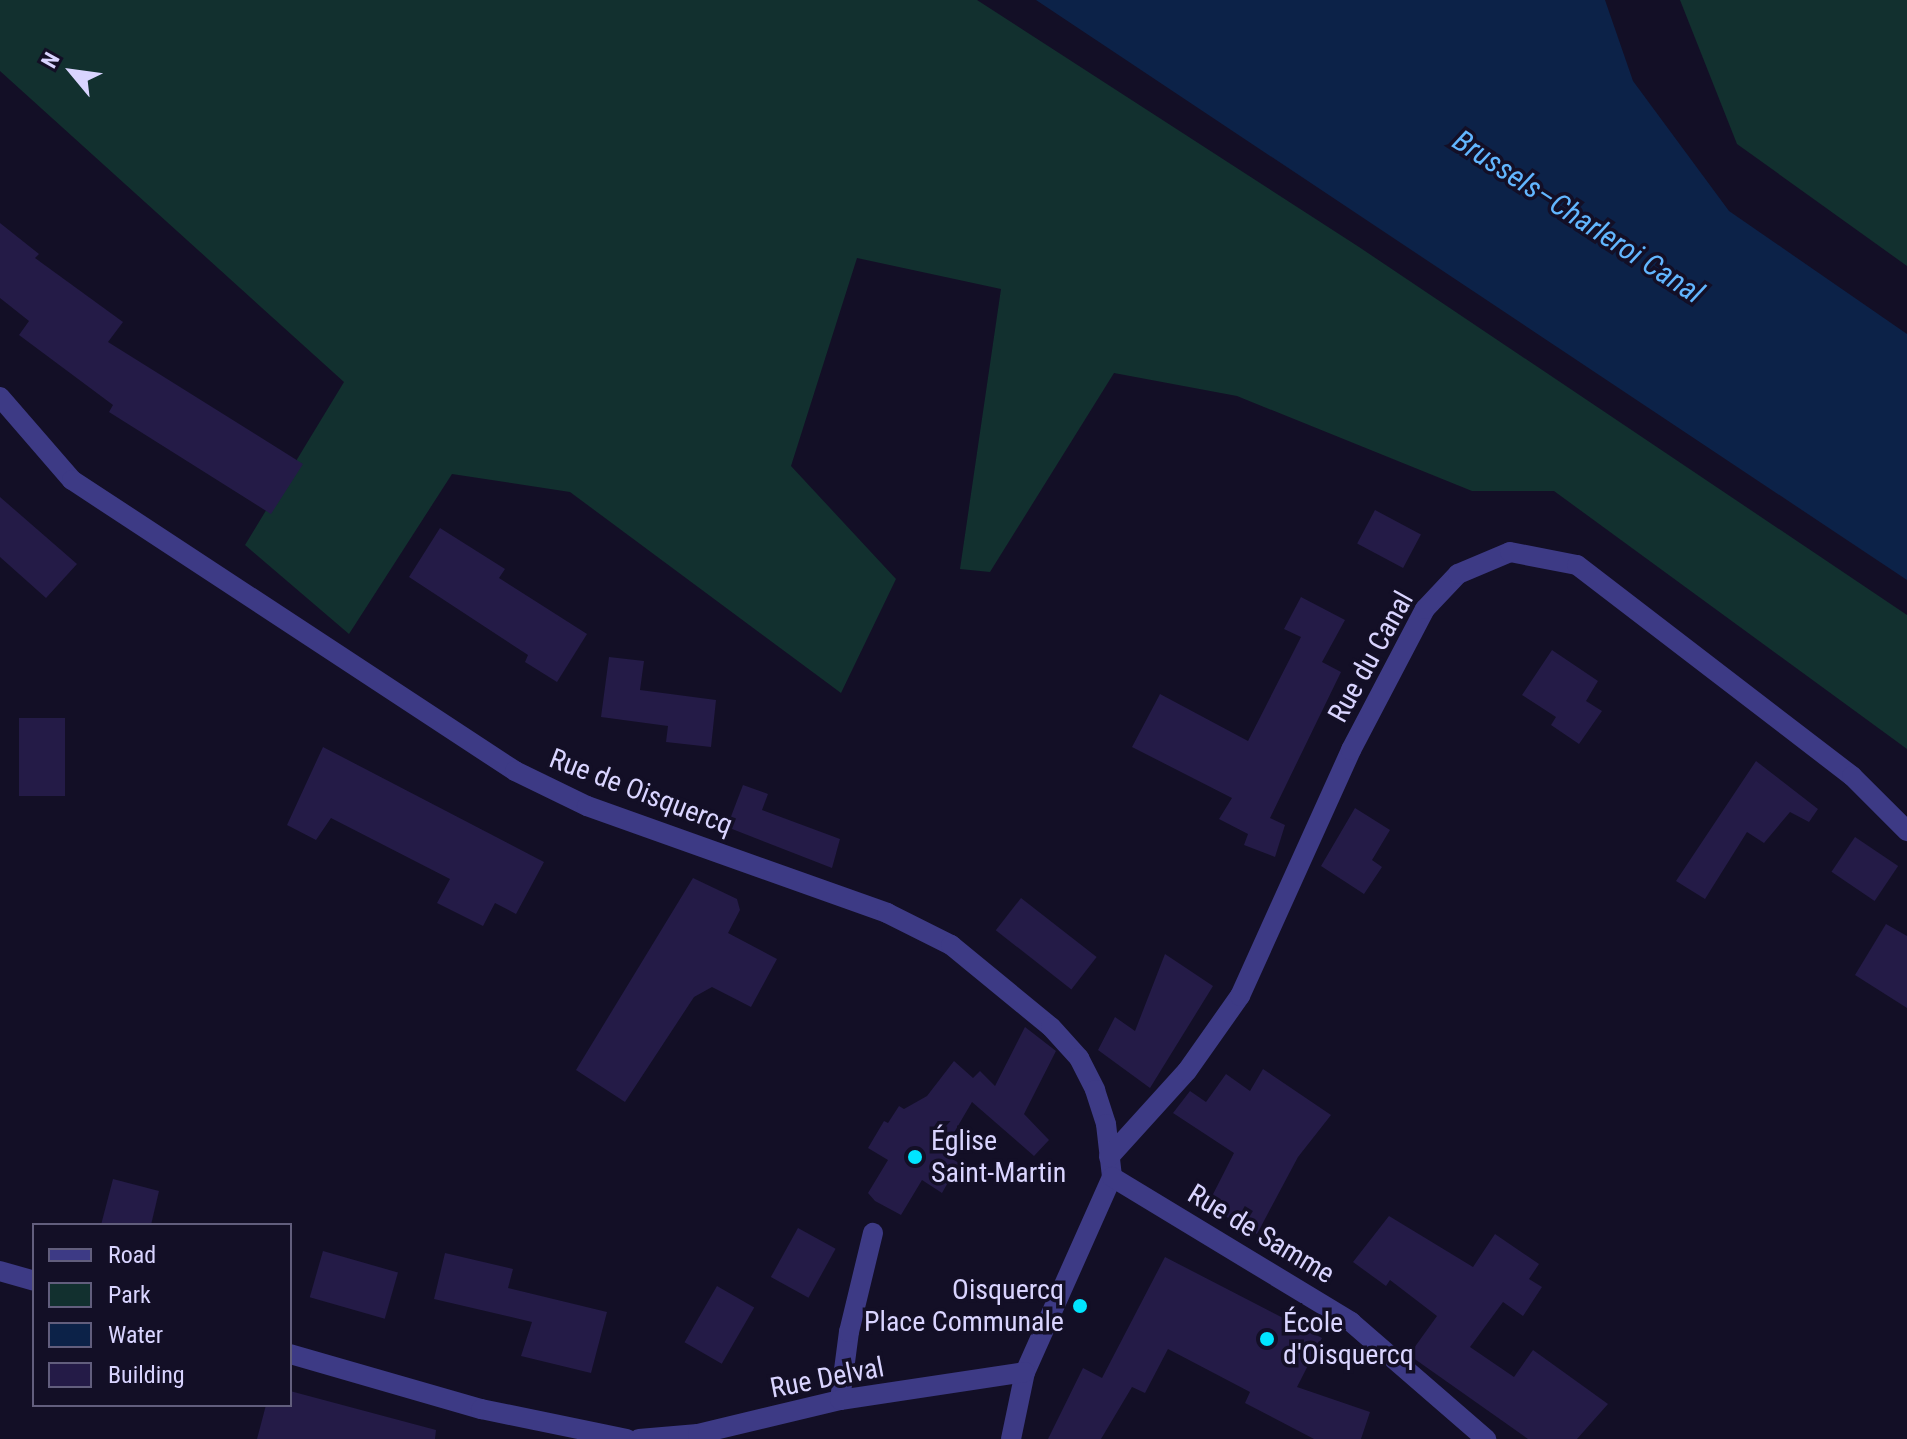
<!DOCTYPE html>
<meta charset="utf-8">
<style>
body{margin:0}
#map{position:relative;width:1907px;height:1439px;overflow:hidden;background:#130f26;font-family:"Roboto Condensed",sans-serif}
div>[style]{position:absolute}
.green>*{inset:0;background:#12302f}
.water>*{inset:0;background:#0c2248}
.building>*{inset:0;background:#241b47;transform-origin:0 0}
.street>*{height:20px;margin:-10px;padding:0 10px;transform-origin:10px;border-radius:10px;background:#3d3a85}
.dots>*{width:22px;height:22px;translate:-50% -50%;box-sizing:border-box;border:4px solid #130f26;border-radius:50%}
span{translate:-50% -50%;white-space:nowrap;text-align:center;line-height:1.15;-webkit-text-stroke:7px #130f26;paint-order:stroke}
.street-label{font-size:28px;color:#d9d4ff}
.poi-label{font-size:28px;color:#d9d4ff}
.left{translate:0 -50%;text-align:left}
.right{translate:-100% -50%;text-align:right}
.water-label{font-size:30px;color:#62b6ff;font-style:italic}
.legend{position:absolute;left:32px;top:1223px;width:260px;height:184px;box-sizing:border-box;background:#130f26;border:2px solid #625e7d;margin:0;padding:10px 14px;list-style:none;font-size:24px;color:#d9d4ff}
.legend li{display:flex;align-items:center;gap:16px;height:40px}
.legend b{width:40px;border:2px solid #625e7d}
.north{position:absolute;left:32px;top:32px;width:80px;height:80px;-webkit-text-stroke:6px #130f26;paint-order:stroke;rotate:299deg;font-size:22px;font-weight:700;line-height:32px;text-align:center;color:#d9d4ff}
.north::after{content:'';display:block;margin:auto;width:28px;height:36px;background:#d9d4ff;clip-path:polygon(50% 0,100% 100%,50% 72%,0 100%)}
</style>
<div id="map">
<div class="green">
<div style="clip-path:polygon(0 0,977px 0,1359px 247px,1907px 615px,1907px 749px,1554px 491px,1472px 491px,1237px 396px,1114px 373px,990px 572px,960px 569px,1001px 289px,857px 258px,791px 466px,896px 579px,841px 693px,570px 492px,452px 474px,349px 634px,245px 545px,344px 382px,0 71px)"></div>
<div style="clip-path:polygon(1680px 0,1907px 0,1907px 266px,1737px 144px)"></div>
</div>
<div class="water">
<div style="clip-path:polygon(1036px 0,1605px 0,1633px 81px,1729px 211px,1907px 334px,1907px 580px)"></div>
</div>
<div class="building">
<div style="clip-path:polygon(0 223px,39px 254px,35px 258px,123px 322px,108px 342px,303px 464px,271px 514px,109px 412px,113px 405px,19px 335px,29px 321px,0 298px)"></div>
<div style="clip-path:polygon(0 497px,77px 564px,46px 598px,0 557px)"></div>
<div style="left:1375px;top:510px;width:52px;height:38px;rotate:28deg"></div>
<div style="clip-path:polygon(440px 528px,505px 569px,499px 578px,587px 634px,557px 682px,525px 662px,528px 655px,409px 577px)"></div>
<div style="clip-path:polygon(1301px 597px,1345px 620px,1322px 662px,1341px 672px,1270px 818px,1285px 825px,1275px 857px,1244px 845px,1248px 834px,1219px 819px,1232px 798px,1132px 747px,1160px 694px,1248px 741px,1301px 637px,1284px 629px)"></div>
<div style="clip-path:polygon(1552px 650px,1598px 681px,1586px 701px,1602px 711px,1579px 744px,1551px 725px,1556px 717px,1522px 695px)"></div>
<div style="clip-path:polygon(609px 657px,644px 661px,640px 690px,716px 700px,711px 747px,666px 742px,668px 726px,601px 717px)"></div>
<div style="left:65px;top:718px;width:78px;height:46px;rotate:90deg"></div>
<div style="clip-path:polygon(323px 747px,544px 862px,516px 914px,495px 903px,483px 926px,437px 903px,450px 879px,331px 818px,316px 840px,287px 825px)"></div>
<div style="clip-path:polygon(1756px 761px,1818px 809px,1809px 822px,1790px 812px,1764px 843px,1747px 832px,1705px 899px,1676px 881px)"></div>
<div style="clip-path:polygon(743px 785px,768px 794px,762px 810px,840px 839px,832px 868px,727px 827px)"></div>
<div style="clip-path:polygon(1355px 808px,1390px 830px,1372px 860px,1382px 867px,1364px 894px,1321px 866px)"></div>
<div style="left:1855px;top:837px;width:52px;height:42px;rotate:34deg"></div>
<div style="clip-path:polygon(693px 878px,737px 899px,740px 910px,728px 933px,777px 959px,751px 1007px,712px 987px,694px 997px,625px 1102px,576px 1070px)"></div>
<div style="left:1021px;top:898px;width:96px;height:41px;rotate:38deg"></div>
<div style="clip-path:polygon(1886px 924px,1907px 936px,1907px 1008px,1855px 975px)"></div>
<div style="clip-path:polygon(1165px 954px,1213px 986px,1150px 1088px,1098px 1050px,1115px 1017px,1135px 1031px)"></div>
<div style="clip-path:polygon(1025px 1027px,1056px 1051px,1024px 1114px,1049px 1140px,1034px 1156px,972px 1102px,942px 1153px,959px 1163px,942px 1193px,922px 1180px,901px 1215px,875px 1201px,868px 1193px,888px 1160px,868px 1148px,884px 1121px,888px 1123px,899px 1106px,904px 1109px,927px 1096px,954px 1061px,973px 1078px,980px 1071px,995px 1086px)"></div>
<div style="clip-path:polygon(1263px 1069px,1331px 1115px,1298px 1157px,1257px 1234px,1207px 1206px,1234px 1153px,1173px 1113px,1190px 1091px,1206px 1102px,1226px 1074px,1250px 1091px)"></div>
<div style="clip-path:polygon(113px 1179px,159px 1191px,151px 1225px,101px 1225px)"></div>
<div style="clip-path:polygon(1389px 1216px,1473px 1267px,1495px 1234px,1539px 1264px,1529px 1279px,1542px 1287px,1523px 1316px,1503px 1302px,1470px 1347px,1514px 1377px,1533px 1350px,1608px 1404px,1577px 1439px,1528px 1439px,1409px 1355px,1437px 1316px,1390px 1280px,1386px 1286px,1353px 1262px)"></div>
<div style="left:798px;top:1228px;width:43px;height:56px;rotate:29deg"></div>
<div style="left:323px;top:1251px;width:78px;height:48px;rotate:16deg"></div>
<div style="clip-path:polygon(445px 1253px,513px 1269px,508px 1288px,607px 1312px,591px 1373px,521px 1356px,532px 1322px,434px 1299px)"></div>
<div style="clip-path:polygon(1165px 1257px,1322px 1338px,1297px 1387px,1370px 1412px,1361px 1439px,1314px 1439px,1245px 1403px,1250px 1392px,1168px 1349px,1145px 1393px,1132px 1387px,1101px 1439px,1048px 1439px,1083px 1368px,1102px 1378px)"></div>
<div style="left:717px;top:1286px;width:43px;height:65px;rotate:30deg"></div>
<div style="clip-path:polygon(290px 1391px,436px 1430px,435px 1439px,257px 1439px,266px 1405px,290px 1405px)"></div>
</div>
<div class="street">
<div style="left:0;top:397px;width:110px;rotate:49.1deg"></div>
<div style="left:72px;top:480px;width:530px;rotate:33.3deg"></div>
<div style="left:515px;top:771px;width:80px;rotate:25.9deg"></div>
<div style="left:587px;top:806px;width:319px;rotate:19.6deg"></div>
<div style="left:887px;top:913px;width:72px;rotate:26.6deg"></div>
<div style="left:951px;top:945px;width:129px;rotate:39.4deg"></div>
<div style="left:1051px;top:1027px;width:42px;rotate:47.9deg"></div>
<div style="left:1079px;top:1058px;width:36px;rotate:63deg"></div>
<div style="left:1095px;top:1090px;width:36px;rotate:72deg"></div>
<div style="left:1106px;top:1124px;width:53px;rotate:83.5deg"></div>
<div style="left:1112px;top:1177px;width:214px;rotate:114deg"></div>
<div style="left:1025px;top:1372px;width:68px;rotate:101.8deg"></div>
<div style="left:1109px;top:1157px;width:116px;rotate:-47.8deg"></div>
<div style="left:1187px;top:1071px;width:92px;rotate:-54.8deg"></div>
<div style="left:1240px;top:996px;width:270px;rotate:-65.7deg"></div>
<div style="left:1351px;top:750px;width:159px;rotate:-62.3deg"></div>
<div style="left:1425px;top:609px;width:48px;rotate:-46.7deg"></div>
<div style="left:1458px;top:574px;width:56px;rotate:-22.9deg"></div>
<div style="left:1510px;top:552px;width:68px;rotate:11deg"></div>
<div style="left:1577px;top:565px;width:347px;rotate:37.5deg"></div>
<div style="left:1852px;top:776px;width:78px;rotate:45deg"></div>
<div style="left:1112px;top:1177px;width:280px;rotate:31.2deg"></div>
<div style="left:1351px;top:1322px;width:179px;rotate:40.9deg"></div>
<div style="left:0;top:1271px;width:35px;rotate:16deg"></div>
<div style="left:290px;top:1354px;width:199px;rotate:16.1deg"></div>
<div style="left:481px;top:1409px;width:149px;rotate:11.6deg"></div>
<div style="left:840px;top:1400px;width:69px;rotate:-82.5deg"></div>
<div style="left:849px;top:1332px;width:102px;rotate:-76.4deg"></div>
<div style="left:639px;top:1439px;width:59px;rotate:-4.8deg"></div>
<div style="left:698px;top:1434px;width:146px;rotate:-13.5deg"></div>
<div style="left:840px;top:1400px;width:187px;rotate:-8.6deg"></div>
</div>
<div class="dots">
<div style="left:915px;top:1157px;background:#00e5ff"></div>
<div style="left:1080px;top:1306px;background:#00e5ff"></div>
<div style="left:1267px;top:1339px;background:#00e5ff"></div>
</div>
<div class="street-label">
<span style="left:1371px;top:657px;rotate:-61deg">Rue du Canal</span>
<span style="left:641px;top:792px;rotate:21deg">Rue de Oisquercq</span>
<span style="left:1261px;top:1234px;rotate:31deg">Rue de Samme</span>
<span style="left:827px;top:1378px;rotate:-11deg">Rue Delval</span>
</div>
<div class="poi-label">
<span class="left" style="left:931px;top:1157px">Église<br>Saint-Martin</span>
<span class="right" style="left:1064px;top:1306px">Oisquercq<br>Place Communale</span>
<span class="left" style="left:1283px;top:1339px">École<br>d'Oisquercq</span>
</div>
<div class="water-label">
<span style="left:1578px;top:217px;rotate:33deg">Brussels–Charleroi Canal</span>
</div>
<ul class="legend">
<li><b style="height:10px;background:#3d3a85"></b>Road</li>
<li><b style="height:22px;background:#12302f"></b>Park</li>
<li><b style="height:22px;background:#0c2248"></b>Water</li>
<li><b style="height:22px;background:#241b47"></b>Building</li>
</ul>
<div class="north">N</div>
</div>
